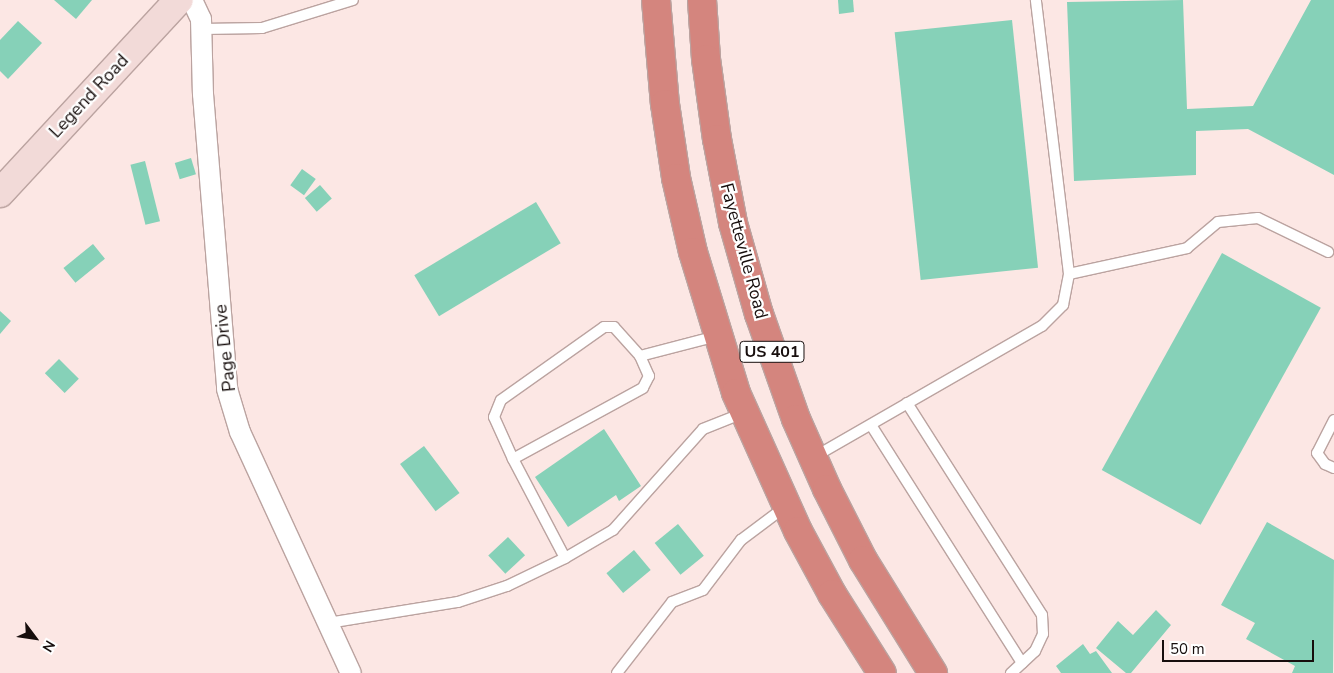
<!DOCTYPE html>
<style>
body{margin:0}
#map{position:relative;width:1334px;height:673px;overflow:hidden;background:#fce7e4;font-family:"Nunito Sans",sans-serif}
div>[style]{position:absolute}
.building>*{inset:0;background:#86d1b8;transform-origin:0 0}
.roads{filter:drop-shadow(1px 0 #bba3a0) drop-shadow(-1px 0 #bba3a0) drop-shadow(0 1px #bba3a0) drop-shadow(0 -1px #bba3a0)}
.lane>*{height:10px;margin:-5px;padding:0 5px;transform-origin:5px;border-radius:5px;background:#fff}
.street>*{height:20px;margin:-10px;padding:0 10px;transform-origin:10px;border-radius:10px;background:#fff}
.secondary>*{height:28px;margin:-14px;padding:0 14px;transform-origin:14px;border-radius:14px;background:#f2dad8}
.highway>*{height:28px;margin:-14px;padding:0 14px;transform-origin:14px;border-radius:14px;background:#d4857e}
span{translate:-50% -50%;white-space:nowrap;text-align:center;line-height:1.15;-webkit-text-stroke:4.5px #fff;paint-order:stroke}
.shield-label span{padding:1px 4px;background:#fff;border:1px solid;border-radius:4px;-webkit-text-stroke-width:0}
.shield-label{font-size:16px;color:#170e0d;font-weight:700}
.street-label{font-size:18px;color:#170e0d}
.north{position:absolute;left:10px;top:613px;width:50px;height:50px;-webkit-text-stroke:4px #fff;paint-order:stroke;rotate:121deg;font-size:14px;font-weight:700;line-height:20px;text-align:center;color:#170e0d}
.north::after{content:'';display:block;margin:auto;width:18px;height:22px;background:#170e0d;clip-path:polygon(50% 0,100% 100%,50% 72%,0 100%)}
.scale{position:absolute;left:1162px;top:640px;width:152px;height:22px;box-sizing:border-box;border:2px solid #170e0d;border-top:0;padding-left:6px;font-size:15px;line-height:18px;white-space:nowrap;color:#170e0d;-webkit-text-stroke:4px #fff;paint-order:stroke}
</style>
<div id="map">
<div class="building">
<div style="clip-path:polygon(54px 0,92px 0,76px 19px)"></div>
<div style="clip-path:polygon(838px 0,853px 0,854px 12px,839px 14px)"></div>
<div style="clip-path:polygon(1183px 0,1187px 109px,1253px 106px,1311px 0,1334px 0,1334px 175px,1248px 129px,1196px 131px,1196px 175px,1074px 181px,1067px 2px)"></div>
<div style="left:1012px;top:20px;width:249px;height:118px;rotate:84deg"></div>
<div style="clip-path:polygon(18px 21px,42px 43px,8px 79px,0 71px,0 40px)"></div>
<div style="left:191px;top:158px;width:17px;height:17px;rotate:73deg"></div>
<div style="left:145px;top:161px;width:62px;height:15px;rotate:76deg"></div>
<div style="left:302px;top:169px;width:17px;height:20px;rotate:36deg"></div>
<div style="left:320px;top:185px;width:18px;height:20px;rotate:49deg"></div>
<div style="left:536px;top:202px;width:48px;height:142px;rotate:59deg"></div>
<div style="left:93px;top:244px;width:19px;height:38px;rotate:51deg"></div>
<div style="left:1222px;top:253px;width:113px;height:248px;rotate:29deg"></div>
<div style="clip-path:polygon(0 311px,11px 321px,0 334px)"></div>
<div style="left:59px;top:359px;width:28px;height:20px;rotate:45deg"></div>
<div style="clip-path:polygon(604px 429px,641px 486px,619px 501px,616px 495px,568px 527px,535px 477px)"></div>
<div style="left:424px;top:446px;width:59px;height:30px;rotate:53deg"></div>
<div style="clip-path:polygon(1267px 522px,1334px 560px,1333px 673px,1292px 673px,1295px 666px,1246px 639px,1255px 623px,1221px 605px)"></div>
<div style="left:678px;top:524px;width:41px;height:30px;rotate:51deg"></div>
<div style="left:508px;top:537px;width:25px;height:27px;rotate:47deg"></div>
<div style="left:634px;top:550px;width:26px;height:36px;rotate:50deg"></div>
<div style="clip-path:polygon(1156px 610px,1171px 625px,1131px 673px,1126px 673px,1096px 648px,1118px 621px,1133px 635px)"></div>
<div style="clip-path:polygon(1083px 644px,1090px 654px,1096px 651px,1112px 673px,1061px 673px,1056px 666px)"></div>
</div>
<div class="roads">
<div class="lane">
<div style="left:202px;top:29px;width:60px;rotate:-1deg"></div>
<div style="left:262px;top:28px;width:95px;rotate:-17.1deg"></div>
<div style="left:1069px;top:274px;width:121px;rotate:-12.4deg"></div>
<div style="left:1187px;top:248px;width:40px;rotate:-40deg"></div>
<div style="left:1218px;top:222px;width:40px;rotate:-5.7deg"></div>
<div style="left:1258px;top:218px;width:78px;rotate:25.9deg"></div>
<div style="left:640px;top:356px;width:22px;rotate:66deg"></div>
<div style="left:649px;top:376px;width:13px;rotate:117deg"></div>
<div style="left:643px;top:388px;width:148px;rotate:151.4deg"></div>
<div style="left:513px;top:459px;width:46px;rotate:-114.3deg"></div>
<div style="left:494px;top:417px;width:18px;rotate:-68deg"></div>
<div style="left:501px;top:400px;width:126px;rotate:-35.3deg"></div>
<div style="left:604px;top:327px;width:10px"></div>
<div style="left:614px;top:327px;width:39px;rotate:48deg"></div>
<div style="left:640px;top:356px;width:80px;rotate:-14.6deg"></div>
<div style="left:907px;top:403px;width:251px;rotate:57.5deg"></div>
<div style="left:1042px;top:615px;width:19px;rotate:87deg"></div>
<div style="left:1043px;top:634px;width:19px;rotate:115deg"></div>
<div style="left:1035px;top:651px;width:33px;rotate:137deg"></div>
<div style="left:1334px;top:420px;width:37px;rotate:117deg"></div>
<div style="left:1317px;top:453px;width:14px;rotate:54deg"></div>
<div style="left:1325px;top:464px;width:10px;rotate:24deg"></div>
<div style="left:871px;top:425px;width:282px;rotate:57.6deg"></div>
<div style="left:814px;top:457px;width:263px;rotate:-29.9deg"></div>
<div style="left:1042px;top:326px;width:30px;rotate:-45deg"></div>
<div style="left:1063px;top:305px;width:32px;rotate:-79deg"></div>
<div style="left:1069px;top:274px;width:276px;rotate:-96.9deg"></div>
<div style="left:565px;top:558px;width:56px;rotate:-30.3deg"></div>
<div style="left:613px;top:530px;width:135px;rotate:-48.3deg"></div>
<div style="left:703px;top:429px;width:43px;rotate:-21.8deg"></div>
<div style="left:328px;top:623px;width:132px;rotate:-9.2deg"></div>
<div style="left:458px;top:602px;width:52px;rotate:-18.1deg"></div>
<div style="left:507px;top:586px;width:64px;rotate:-25.8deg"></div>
<div style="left:565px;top:558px;width:112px;rotate:-117.7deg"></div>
<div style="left:617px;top:673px;width:90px;rotate:-52.2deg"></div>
<div style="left:672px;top:602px;width:33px;rotate:-21deg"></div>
<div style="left:703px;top:590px;width:63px;rotate:-52.8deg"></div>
<div style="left:741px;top:540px;width:55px;rotate:-36.9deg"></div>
</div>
<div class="street">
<div style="left:192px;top:0;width:21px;rotate:65deg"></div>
<div style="left:201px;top:19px;width:75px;rotate:88.5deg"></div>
<div style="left:203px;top:94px;width:296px;rotate:85.3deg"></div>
<div style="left:227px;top:389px;width:45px;rotate:73.2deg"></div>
<div style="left:240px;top:432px;width:265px;rotate:65.3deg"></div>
</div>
<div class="secondary">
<div style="left:0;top:193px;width:263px;rotate:-47.2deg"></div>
</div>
<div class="highway">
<div style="left:656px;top:0;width:104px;rotate:85.1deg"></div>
<div style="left:665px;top:104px;width:75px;rotate:81.5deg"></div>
<div style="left:676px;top:178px;width:76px;rotate:77.1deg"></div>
<div style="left:693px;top:252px;width:147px;rotate:73deg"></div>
<div style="left:736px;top:393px;width:151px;rotate:65.8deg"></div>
<div style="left:798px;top:531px;width:72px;rotate:61.6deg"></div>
<div style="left:832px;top:594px;width:93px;rotate:57.7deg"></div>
<div style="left:702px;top:0;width:59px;rotate:86.1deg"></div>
<div style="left:706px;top:59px;width:81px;rotate:82.2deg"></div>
<div style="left:717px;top:139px;width:86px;rotate:79.2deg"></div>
<div style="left:733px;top:223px;width:95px;rotate:74.1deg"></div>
<div style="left:759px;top:314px;width:111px;rotate:70.6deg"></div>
<div style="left:796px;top:419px;width:77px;rotate:66.1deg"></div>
<div style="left:827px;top:489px;width:80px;rotate:63.1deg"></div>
<div style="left:863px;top:560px;width:133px;rotate:58.2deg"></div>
</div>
</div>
<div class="shield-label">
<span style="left:772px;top:352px">US 401</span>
</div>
<div class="street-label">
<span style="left:89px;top:96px;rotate:-47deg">Legend Road</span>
<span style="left:744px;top:251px;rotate:75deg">Fayetteville Road</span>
<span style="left:225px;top:348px;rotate:-96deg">Page Drive</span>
</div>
<div class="north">N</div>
<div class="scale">50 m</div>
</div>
